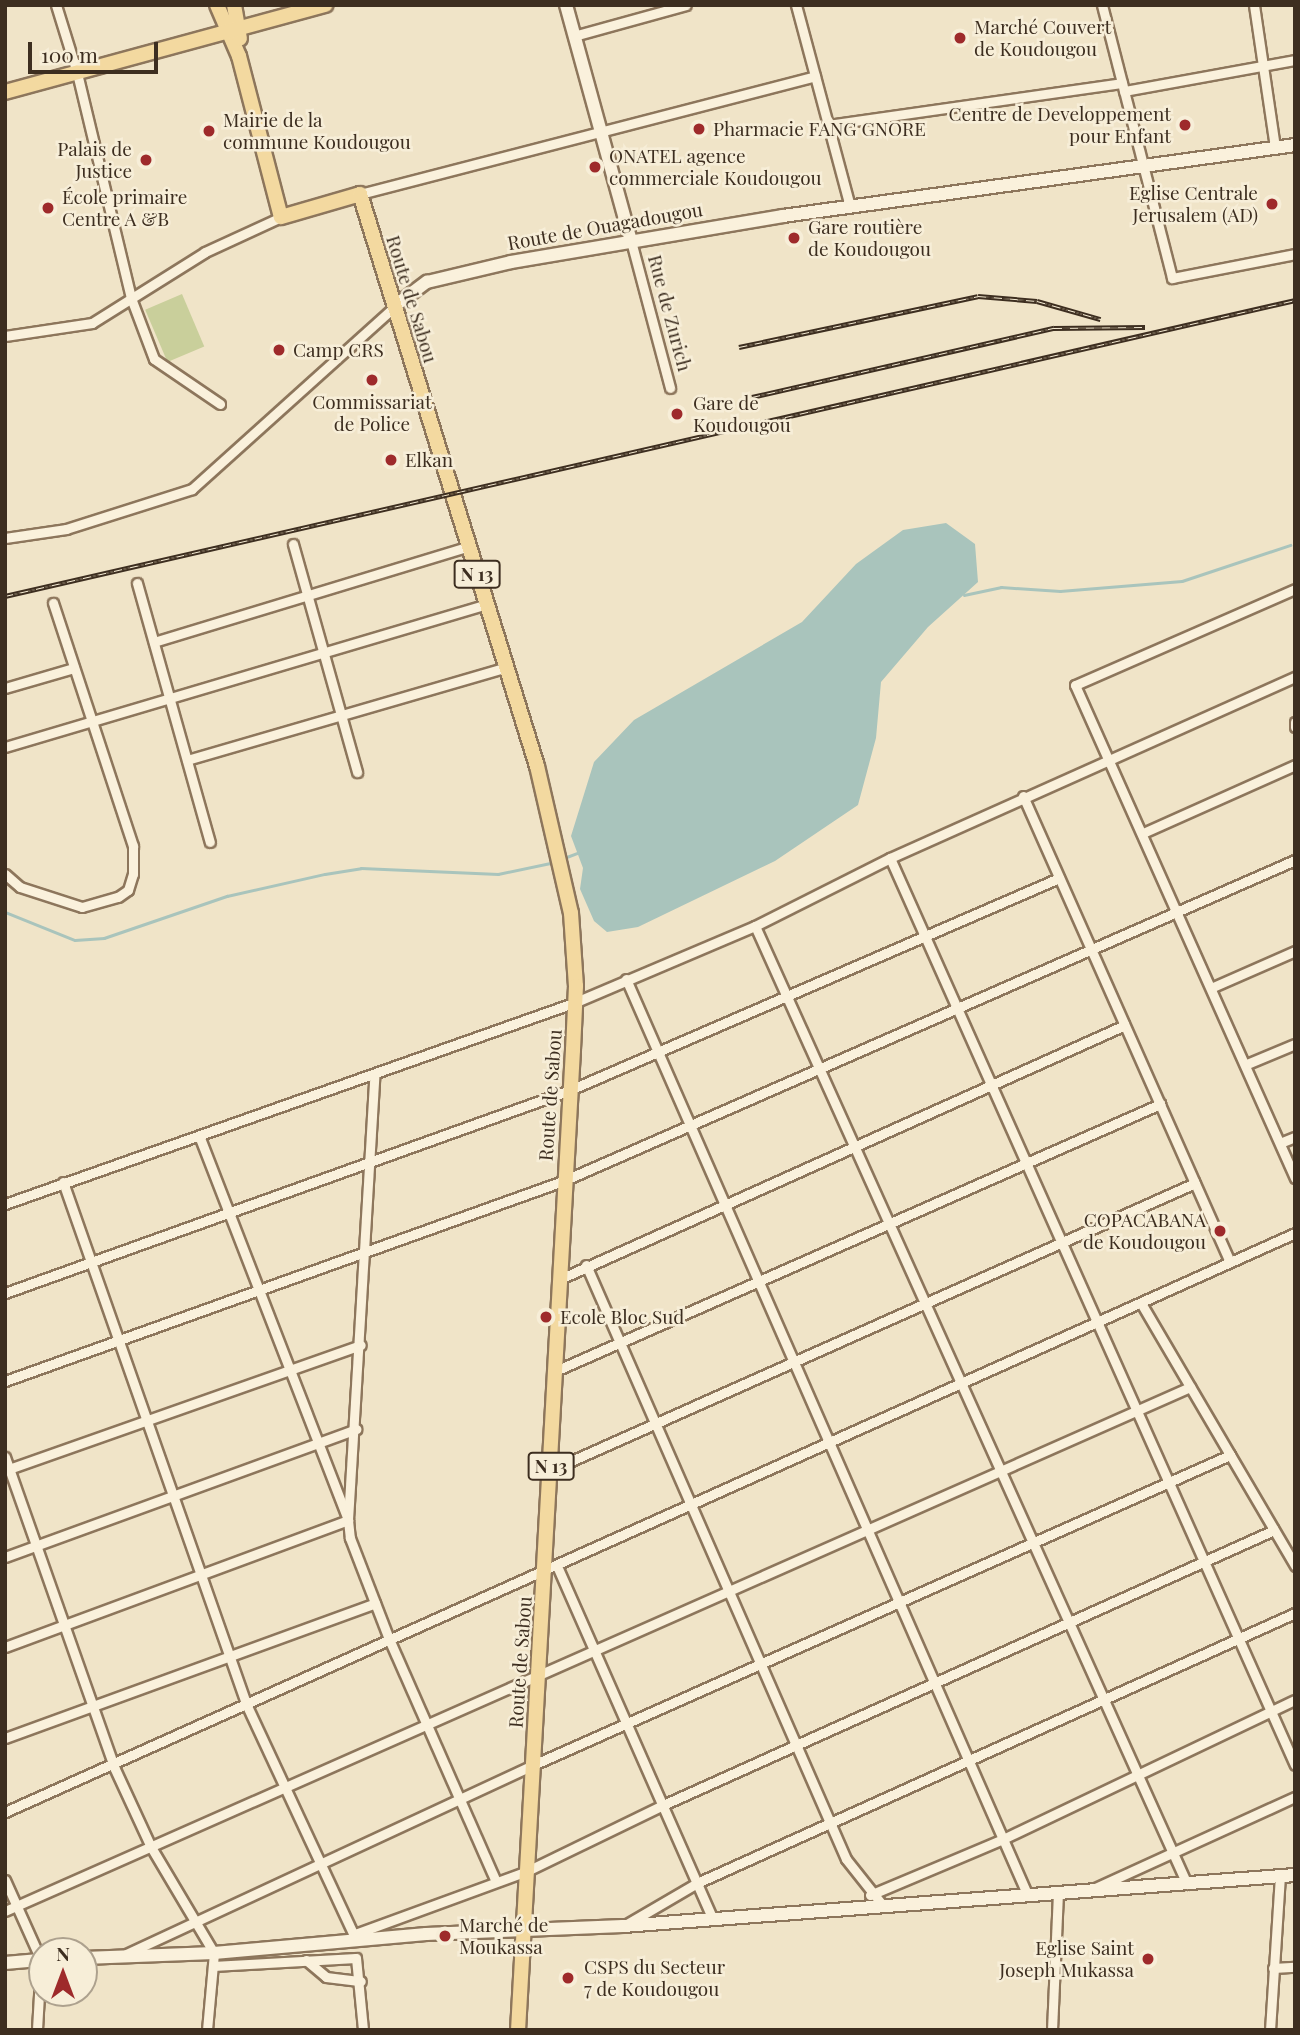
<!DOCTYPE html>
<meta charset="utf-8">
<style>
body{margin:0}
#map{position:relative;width:1300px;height:2035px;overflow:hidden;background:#f0e4c8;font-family:"Playfair Display",serif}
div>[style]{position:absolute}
.green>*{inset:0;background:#c9cf9b;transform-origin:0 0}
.water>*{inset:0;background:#a9c4bc}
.stream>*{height:2.5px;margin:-1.25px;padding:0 1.25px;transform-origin:1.25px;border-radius:1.25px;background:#a9c4bc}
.roads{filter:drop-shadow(2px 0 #8d765c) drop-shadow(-2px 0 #8d765c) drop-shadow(0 2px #8d765c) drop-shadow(0 -2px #8d765c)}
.street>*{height:9px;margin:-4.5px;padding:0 4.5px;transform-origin:4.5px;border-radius:4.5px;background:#faf1dc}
.secondary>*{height:12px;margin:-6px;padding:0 6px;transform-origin:6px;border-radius:6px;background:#faf1dc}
.primary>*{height:14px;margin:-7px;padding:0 7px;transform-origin:7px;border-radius:7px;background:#f3d9a0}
.rail>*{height:5px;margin-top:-2.5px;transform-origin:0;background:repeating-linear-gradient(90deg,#f7eed8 0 8px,#3d2e20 0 16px);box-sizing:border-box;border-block:2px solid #3d2e20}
.dots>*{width:19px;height:19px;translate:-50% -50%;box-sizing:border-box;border:4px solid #f7eed8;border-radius:50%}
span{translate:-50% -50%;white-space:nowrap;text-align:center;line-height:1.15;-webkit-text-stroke:5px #f7eed8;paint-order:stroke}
.shield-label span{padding:2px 5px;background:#f7eed8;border:2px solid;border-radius:5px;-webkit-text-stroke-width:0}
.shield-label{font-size:18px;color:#3d2e20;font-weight:700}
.poi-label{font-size:19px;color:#3d2e20}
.left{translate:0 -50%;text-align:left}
.right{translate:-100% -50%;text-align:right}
.street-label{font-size:19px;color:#3d2e20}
.frame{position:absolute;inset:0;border:7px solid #3d2e20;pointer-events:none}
.north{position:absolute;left:28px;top:1937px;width:70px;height:70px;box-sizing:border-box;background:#f7eed8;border:2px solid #ada18e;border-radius:50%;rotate:0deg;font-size:19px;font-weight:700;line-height:28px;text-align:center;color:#3d2e20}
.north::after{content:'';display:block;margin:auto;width:24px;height:32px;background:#9e2a2b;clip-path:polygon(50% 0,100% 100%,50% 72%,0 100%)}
.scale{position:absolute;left:28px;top:42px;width:130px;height:32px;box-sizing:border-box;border:4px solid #3d2e20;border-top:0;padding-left:9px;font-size:21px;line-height:24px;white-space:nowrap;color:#3d2e20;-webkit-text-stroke:5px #f7eed8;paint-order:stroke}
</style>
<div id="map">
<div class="green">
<div style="left:182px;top:294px;width:57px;height:40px;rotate:67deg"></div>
</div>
<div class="water">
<div style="clip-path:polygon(946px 523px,975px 544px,978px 582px,928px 627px,881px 682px,876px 738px,858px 805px,775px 861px,638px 927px,607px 932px,594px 921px,580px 889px,583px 868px,571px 836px,594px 762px,634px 720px,802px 622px,856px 564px,903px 530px)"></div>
</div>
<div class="stream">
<div style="left:964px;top:595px;width:38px;rotate:-12deg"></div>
<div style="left:1001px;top:587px;width:59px;rotate:3.9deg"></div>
<div style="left:1060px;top:591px;width:122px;rotate:-4.7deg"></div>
<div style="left:1182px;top:581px;width:114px;rotate:-18.4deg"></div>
<div style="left:564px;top:858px;width:14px;rotate:-21deg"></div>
<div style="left:5px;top:912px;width:75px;rotate:21.8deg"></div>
<div style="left:75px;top:940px;width:29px;rotate:-4deg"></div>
<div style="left:104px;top:938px;width:130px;rotate:-18.9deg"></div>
<div style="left:227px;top:896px;width:100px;rotate:-12.7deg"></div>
<div style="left:325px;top:874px;width:36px;rotate:-9deg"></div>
<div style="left:361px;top:868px;width:137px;rotate:2.5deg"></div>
<div style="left:498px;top:874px;width:58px;rotate:-11.9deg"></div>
</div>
<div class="roads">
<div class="street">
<div style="left:56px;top:5px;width:71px;rotate:72.8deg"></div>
<div style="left:77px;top:73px;width:231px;rotate:76.5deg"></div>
<div style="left:131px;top:298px;width:65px;rotate:69.3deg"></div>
<div style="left:154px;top:359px;width:80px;rotate:34.3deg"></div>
<div style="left:796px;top:5px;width:208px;rotate:75deg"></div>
<div style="left:1102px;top:5px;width:282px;rotate:75.6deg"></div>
<div style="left:1172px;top:278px;width:125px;rotate:-11deg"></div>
<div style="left:1254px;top:5px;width:145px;rotate:81.6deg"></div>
<div style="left:574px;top:36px;width:116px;rotate:-15.5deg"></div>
<div style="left:1124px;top:91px;width:174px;rotate:-10.3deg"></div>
<div style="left:827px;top:125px;width:298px;rotate:-8.1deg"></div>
<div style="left:360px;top:194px;width:470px;rotate:-14.5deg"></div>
<div style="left:631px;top:241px;width:152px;rotate:75.1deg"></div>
<div style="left:5px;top:336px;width:88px;rotate:-8.5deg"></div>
<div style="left:92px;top:323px;width:133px;rotate:-32.1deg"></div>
<div style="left:205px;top:252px;width:84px;rotate:-24.7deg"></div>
<div style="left:5px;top:538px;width:62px;rotate:-8.4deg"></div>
<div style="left:66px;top:529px;width:132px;rotate:-17.6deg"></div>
<div style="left:192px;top:489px;width:275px;rotate:-42deg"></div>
<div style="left:293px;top:544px;width:237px;rotate:74.3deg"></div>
<div style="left:137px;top:583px;width:269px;rotate:74.3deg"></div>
<div style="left:1295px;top:589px;width:240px;rotate:156.4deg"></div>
<div style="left:1075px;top:685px;width:540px;rotate:65.95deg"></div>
<div style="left:154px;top:642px;width:329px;rotate:-16.9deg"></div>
<div style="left:5px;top:688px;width:72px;rotate:-16.2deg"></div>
<div style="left:1295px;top:722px;width:5px;rotate:90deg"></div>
<div style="left:5px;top:747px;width:503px;rotate:-16.52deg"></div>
<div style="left:187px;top:760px;width:333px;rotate:-16.2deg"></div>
<div style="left:1023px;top:796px;width:510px;rotate:66.05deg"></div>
<div style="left:1143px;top:833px;width:167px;rotate:-24.1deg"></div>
<div style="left:890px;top:858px;width:993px;rotate:65.94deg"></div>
<div style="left:5px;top:874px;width:20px;rotate:41deg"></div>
<div style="left:20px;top:887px;width:65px;rotate:17.9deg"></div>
<div style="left:82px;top:907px;width:37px;rotate:-16deg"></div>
<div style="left:118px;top:897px;width:12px;rotate:-35deg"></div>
<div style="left:128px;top:890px;width:17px;rotate:-73deg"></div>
<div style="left:133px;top:874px;width:28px;rotate:-90deg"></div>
<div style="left:133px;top:846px;width:256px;rotate:-108.2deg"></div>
<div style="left:755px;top:926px;width:1051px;rotate:65.73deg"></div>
<div style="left:626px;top:979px;width:1001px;rotate:66.33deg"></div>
<div style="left:1213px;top:987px;width:90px;rotate:-23.7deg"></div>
<div style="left:1247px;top:1064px;width:52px;rotate:-22.6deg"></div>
<div style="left:200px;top:1138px;width:410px;rotate:68.8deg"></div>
<div style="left:348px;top:1520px;width:18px;rotate:84deg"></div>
<div style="left:350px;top:1538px;width:108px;rotate:68.9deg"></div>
<div style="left:389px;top:1639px;width:262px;rotate:66.2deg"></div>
<div style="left:1280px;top:1143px;width:16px;rotate:-22deg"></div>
<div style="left:63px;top:1182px;width:555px;rotate:70.65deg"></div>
<div style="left:247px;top:1706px;width:258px;rotate:65deg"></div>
<div style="left:5px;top:1204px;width:606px;rotate:-19.48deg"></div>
<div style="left:576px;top:1002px;width:194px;rotate:-23deg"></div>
<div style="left:755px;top:926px;width:151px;rotate:-26.7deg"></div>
<div style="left:890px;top:858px;width:444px;rotate:-24.1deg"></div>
<div style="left:586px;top:1265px;width:648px;rotate:66.36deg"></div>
<div style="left:846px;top:1859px;width:61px;rotate:51.6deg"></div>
<div style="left:560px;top:1279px;width:619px;rotate:-24.21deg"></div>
<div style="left:5px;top:1293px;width:600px;rotate:-19.76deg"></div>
<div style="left:570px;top:1090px;width:533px;rotate:-23.44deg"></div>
<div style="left:1141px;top:1303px;width:305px;rotate:59.6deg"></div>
<div style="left:553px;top:1372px;width:664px;rotate:-23.82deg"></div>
<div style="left:5px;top:1381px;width:593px;rotate:-19.72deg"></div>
<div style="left:563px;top:1181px;width:799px;rotate:-23.68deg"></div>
<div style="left:5px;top:1457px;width:329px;rotate:70.6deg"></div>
<div style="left:114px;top:1767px;width:88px;rotate:65.2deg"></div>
<div style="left:151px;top:1847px;width:123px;rotate:59.3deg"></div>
<div style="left:214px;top:1953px;width:77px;rotate:95.2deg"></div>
<div style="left:6px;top:1470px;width:376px;rotate:-19.4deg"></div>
<div style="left:551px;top:1470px;width:705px;rotate:-24.02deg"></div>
<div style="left:5px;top:1557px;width:374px;rotate:-20deg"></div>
<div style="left:557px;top:1566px;width:386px;rotate:66.2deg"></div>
<div style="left:5px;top:1647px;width:366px;rotate:-20.3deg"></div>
<div style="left:348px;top:1520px;width:445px;rotate:-86.6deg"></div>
<div style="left:5px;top:1738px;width:394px;rotate:-20deg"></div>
<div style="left:5px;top:1812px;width:1414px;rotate:-24.17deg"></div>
<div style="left:5px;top:1880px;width:88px;rotate:65.8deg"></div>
<div style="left:41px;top:1960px;width:70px;rotate:93.3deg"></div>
<div style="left:1095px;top:1888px;width:220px;rotate:-24.5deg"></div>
<div style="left:870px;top:1895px;width:144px;rotate:-22.8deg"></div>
<div style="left:1003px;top:1839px;width:323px;rotate:-25.5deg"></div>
<div style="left:5px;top:1911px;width:1296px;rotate:-23.85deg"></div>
<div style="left:627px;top:1924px;width:81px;rotate:-30.4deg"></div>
<div style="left:697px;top:1883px;width:656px;rotate:-24.3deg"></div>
<div style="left:355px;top:1934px;width:183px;rotate:-20.1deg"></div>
<div style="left:527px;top:1871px;width:151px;rotate:-25.9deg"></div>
<div style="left:663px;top:1805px;width:670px;rotate:-24.23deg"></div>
<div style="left:126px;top:1954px;width:449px;rotate:-24.9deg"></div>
<div style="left:533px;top:1765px;width:763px;rotate:-23.98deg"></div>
<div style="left:306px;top:1960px;width:26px;rotate:40deg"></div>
<div style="left:326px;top:1977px;width:35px;rotate:7deg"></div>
<div style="left:213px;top:1966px;width:143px;rotate:-3.2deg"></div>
<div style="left:356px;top:1958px;width:72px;rotate:84.4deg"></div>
<div style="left:1273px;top:1968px;width:22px;rotate:-3deg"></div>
<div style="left:1052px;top:2030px;width:136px;rotate:-87.5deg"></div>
<div style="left:1270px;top:2030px;width:153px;rotate:-86.3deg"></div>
</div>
<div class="secondary">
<div style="left:566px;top:5px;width:245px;rotate:74.6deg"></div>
<div style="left:396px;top:305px;width:39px;rotate:-37deg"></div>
<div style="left:427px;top:282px;width:86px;rotate:-13.4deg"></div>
<div style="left:511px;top:262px;width:276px;rotate:-9.6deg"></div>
<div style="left:783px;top:216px;width:517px;rotate:-7.89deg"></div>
<div style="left:84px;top:1958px;width:130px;rotate:-2.2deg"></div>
<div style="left:214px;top:1953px;width:213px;rotate:-5.1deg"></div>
<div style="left:426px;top:1934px;width:197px;rotate:-2.3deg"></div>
<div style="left:623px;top:1926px;width:674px;rotate:-4.34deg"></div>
<div style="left:5px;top:1963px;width:37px;rotate:-5deg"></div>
</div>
<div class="primary">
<div style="left:217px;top:5px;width:56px;rotate:66.7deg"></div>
<div style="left:239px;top:56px;width:166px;rotate:75.4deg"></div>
<div style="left:281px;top:217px;width:82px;rotate:-16.2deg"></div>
<div style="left:360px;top:194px;width:599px;rotate:72.81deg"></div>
<div style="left:537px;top:766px;width:151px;rotate:77deg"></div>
<div style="left:571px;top:913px;width:73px;rotate:86.1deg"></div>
<div style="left:576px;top:986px;width:64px;rotate:92.7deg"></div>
<div style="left:573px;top:1050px;width:982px;rotate:93.21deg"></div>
<div style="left:234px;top:5px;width:34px;rotate:80deg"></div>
<div style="left:5px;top:92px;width:332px;rotate:-15.2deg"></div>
</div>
</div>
<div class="rail">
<div style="left:739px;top:347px;width:244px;rotate:-12deg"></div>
<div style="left:978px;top:296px;width:59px;rotate:4.8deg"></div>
<div style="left:1037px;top:301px;width:66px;rotate:15.9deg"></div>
<div style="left:752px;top:397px;width:310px;rotate:-12.9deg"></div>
<div style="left:1054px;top:328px;width:91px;rotate:-0.6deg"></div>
<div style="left:5px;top:596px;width:1324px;rotate:-12.92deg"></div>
</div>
<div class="dots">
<div style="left:960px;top:38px;background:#9e2a2b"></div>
<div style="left:1185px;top:125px;background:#9e2a2b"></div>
<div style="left:699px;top:129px;background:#9e2a2b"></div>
<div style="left:209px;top:131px;background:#9e2a2b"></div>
<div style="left:146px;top:160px;background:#9e2a2b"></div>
<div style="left:595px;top:167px;background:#9e2a2b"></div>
<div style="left:1272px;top:204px;background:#9e2a2b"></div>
<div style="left:48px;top:208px;background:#9e2a2b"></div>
<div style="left:794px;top:238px;background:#9e2a2b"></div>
<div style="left:279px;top:350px;background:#9e2a2b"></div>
<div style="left:372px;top:380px;background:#9e2a2b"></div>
<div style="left:677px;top:414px;background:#9e2a2b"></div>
<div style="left:391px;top:460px;background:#9e2a2b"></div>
<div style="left:1220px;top:1231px;background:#9e2a2b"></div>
<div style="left:546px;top:1317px;background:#9e2a2b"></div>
<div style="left:445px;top:1936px;background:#9e2a2b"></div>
<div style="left:1148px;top:1959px;background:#9e2a2b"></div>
<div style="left:568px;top:1978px;background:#9e2a2b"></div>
</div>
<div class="shield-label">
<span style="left:477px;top:574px">N 13</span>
<span style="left:551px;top:1466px">N 13</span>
</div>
<div class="poi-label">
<span class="left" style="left:974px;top:38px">Marché Couvert<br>de Koudougou</span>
<span class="right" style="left:1171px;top:125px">Centre de Developpement<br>pour Enfant</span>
<span class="left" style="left:223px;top:131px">Mairie de la<br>commune Koudougou</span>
<span class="left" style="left:713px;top:129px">Pharmacie FANG GNORE</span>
<span class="right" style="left:132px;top:160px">Palais de<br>Justice</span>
<span class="left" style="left:609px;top:167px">ONATEL agence<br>commerciale Koudougou</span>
<span class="right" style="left:1258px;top:204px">Eglise Centrale<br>Jerusalem (AD)</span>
<span class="left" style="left:62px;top:208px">École primaire<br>Centre A &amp;B</span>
<span class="left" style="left:808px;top:238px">Gare routière<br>de Koudougou</span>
<span class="left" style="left:293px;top:350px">Camp CRS</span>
<span style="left:372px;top:413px">Commissariat<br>de Police</span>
<span class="left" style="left:693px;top:414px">Gare de<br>Koudougou</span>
<span class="left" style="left:405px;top:460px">Elkan</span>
<span class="right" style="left:1206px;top:1231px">COPACABANA<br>de Koudougou</span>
<span class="left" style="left:560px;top:1317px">Ecole Bloc Sud</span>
<span class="left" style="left:459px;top:1936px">Marché de<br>Moukassa</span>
<span class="right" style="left:1134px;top:1959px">Eglise Saint<br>Joseph Mukassa</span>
<span class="left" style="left:584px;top:1978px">CSPS du Secteur<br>7 de Koudougou</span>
</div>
<div class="street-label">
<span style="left:605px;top:226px;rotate:-10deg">Route de Ouagadougou</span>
<span style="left:412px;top:299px;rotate:73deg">Route de Sabou</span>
<span style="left:670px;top:313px;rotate:75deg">Rue de Zurich</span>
<span style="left:550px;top:1095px;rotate:-86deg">Route de Sabou</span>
<span style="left:520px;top:1662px;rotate:-86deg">Route de Sabou</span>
</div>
<div class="frame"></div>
<div class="north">N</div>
<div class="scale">100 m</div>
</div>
